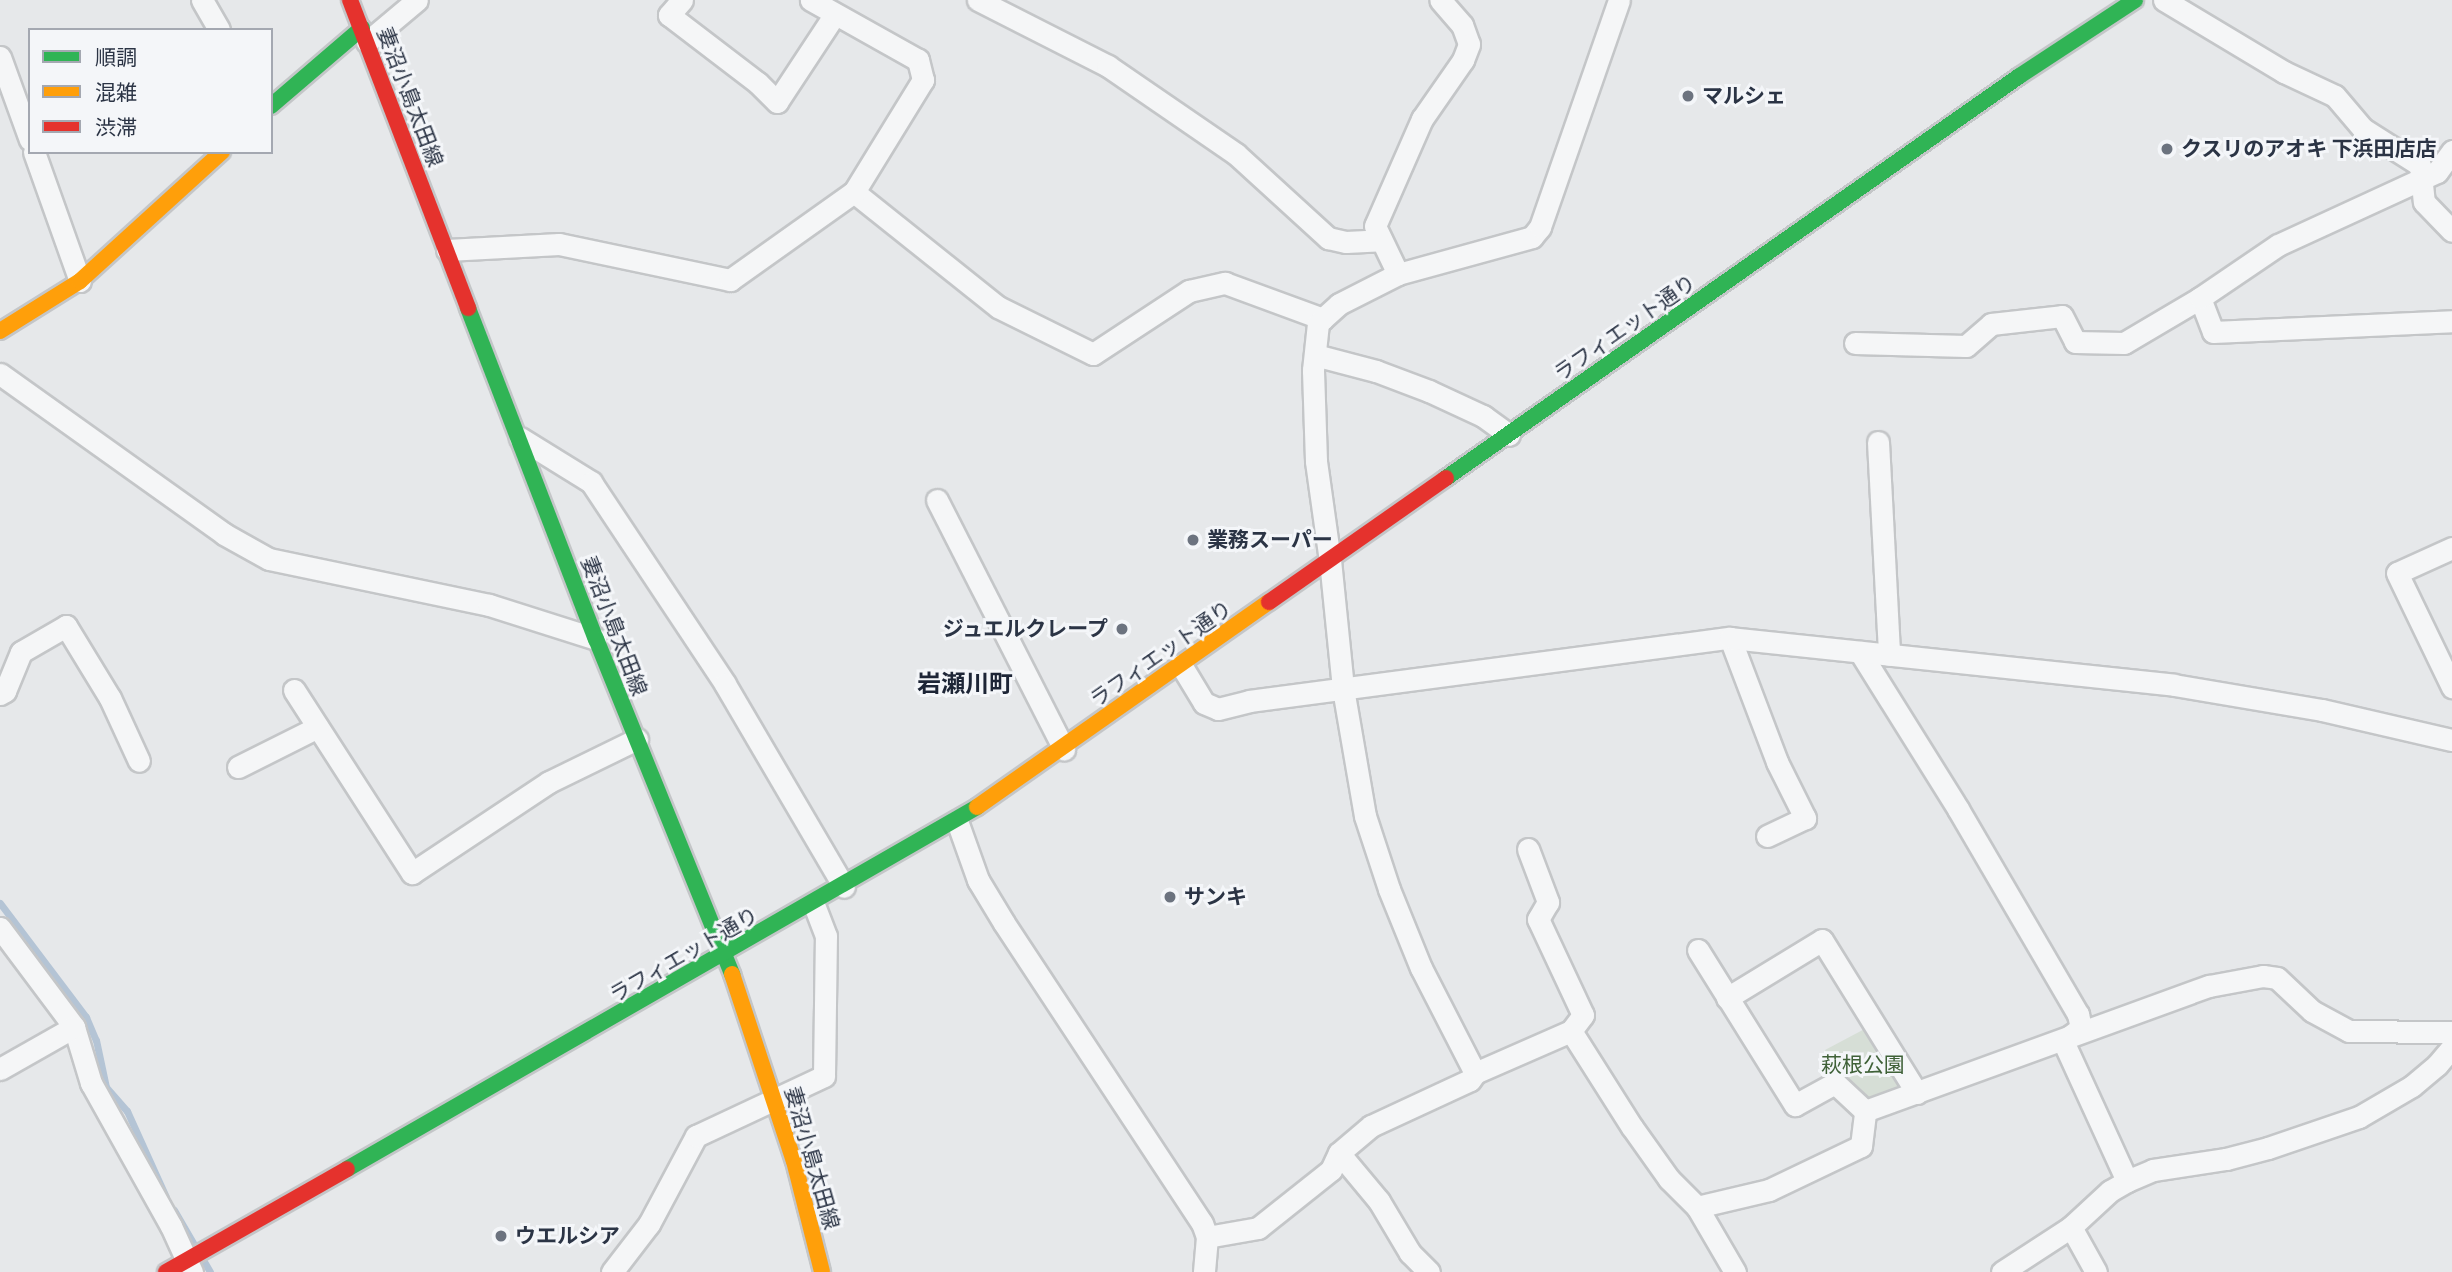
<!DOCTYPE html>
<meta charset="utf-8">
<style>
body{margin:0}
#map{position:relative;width:2452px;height:1272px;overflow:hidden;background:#e6e8ea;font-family:"Source Sans 3","Noto Sans JP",sans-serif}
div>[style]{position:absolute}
.green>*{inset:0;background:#d6ded6}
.stream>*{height:7px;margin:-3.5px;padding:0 3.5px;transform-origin:3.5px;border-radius:3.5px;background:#b4c4d5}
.roads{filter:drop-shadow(2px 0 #c4c6c8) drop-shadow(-2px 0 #c4c6c8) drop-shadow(0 2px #c4c6c8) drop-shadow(0 -2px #c4c6c8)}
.street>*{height:21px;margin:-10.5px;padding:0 10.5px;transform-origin:10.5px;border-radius:10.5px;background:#f5f6f7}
.fast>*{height:16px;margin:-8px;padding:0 8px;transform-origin:8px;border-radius:8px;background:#30b455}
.slow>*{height:16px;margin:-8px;padding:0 8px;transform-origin:8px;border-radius:8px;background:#ff9f0a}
.jam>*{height:16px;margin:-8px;padding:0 8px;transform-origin:8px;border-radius:8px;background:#e5322d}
.dots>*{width:19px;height:19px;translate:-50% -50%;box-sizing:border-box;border:4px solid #f4f6f9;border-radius:50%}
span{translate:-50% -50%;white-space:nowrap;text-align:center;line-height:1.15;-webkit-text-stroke:6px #f4f6f9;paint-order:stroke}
.poi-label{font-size:21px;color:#2b3445;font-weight:700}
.left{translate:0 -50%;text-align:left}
.right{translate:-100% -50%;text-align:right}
.street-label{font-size:21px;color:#2b3445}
.park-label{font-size:21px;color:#3f6138}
.quarter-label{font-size:24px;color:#1d2536;font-weight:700}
.legend{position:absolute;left:28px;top:28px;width:245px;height:126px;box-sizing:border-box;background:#f4f6f9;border:2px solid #a4a8b1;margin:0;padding:9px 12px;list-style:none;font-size:21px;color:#2b3445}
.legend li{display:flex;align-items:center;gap:14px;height:35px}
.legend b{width:35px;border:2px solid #a4a8b1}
</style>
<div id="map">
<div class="green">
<div style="clip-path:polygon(1874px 1024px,1917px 1093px,1865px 1111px,1835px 1083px,1825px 1050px)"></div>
</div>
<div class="stream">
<div style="left:0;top:903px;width:143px;rotate:53deg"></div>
<div style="left:86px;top:1017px;width:25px;rotate:67deg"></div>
<div style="left:96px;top:1040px;width:48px;rotate:78deg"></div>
<div style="left:106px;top:1087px;width:32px;rotate:49deg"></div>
<div style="left:127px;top:1111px;width:94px;rotate:65.6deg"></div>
<div style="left:174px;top:1210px;width:44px;rotate:59.9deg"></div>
<div style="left:202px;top:1258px;width:16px;rotate:60deg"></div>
</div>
<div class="roads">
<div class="street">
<div style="left:202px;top:0;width:34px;rotate:60deg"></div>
<div style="left:682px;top:0;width:20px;rotate:131deg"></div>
<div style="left:669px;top:15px;width:112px;rotate:37.4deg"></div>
<div style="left:758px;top:83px;width:27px;rotate:45deg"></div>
<div style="left:777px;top:102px;width:105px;rotate:-56.6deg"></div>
<div style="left:978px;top:0;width:146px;rotate:26.9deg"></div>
<div style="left:1108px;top:66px;width:155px;rotate:34.5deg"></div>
<div style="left:1236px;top:154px;width:125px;rotate:42.4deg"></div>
<div style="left:1328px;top:238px;width:18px;rotate:13deg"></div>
<div style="left:1346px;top:242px;width:35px;rotate:-3deg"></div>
<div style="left:2164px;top:0;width:140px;rotate:31deg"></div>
<div style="left:2284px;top:72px;width:56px;rotate:25.2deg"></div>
<div style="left:2335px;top:96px;width:43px;rotate:49.7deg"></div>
<div style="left:2363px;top:129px;width:67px;rotate:32.3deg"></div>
<div style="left:2420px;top:165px;width:37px;rotate:84deg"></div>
<div style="left:2424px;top:202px;width:40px;rotate:46deg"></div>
<div style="left:367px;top:42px;width:65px;rotate:-40deg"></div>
<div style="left:0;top:57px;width:88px;rotate:70.1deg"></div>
<div style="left:34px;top:152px;width:137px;rotate:70.4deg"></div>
<div style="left:854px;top:192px;width:184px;rotate:38.6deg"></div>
<div style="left:998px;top:307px;width:106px;rotate:26.3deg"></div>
<div style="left:1093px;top:354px;width:115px;rotate:-33.3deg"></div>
<div style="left:1189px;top:291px;width:37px;rotate:-13deg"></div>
<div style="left:1225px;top:283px;width:104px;rotate:20.2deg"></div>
<div style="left:447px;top:250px;width:112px;rotate:-3.1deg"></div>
<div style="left:559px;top:244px;width:175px;rotate:11.9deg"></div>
<div style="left:730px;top:280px;width:152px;rotate:-35.4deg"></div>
<div style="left:854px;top:192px;width:132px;rotate:-58.4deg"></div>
<div style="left:923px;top:80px;width:21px;rotate:-104deg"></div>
<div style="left:918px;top:60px;width:123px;rotate:-150.7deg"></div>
<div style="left:1398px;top:274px;width:53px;rotate:-115.6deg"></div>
<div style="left:1375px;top:226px;width:117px;rotate:-66.3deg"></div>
<div style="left:1422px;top:119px;width:72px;rotate:-55.2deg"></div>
<div style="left:1463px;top:60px;width:17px;rotate:-69deg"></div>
<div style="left:1469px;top:44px;width:20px;rotate:-110deg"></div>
<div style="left:1462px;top:25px;width:33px;rotate:-131deg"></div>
<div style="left:2200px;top:298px;width:36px;rotate:69deg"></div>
<div style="left:2213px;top:332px;width:239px;rotate:-2.6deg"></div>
<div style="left:1855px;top:343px;width:111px;rotate:1.5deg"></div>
<div style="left:1966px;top:346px;width:33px;rotate:-41deg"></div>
<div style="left:1991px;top:324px;width:71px;rotate:-6.4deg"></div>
<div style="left:2062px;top:316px;width:29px;rotate:63deg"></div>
<div style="left:2075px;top:342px;width:49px;rotate:1.2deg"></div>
<div style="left:2124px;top:343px;width:88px;rotate:-30.6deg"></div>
<div style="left:2200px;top:298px;width:94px;rotate:-34.2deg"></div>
<div style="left:2278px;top:245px;width:175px;rotate:-24.7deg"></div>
<div style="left:2437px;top:172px;width:26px;rotate:-54deg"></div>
<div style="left:1315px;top:355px;width:63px;rotate:14.7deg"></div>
<div style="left:1376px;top:371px;width:57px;rotate:20.7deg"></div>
<div style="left:1429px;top:391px;width:60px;rotate:24.8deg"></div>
<div style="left:1483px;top:416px;width:32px;rotate:36deg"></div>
<div style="left:0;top:374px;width:275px;rotate:35.5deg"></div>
<div style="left:224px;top:534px;width:51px;rotate:29.1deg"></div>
<div style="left:269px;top:559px;width:225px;rotate:11.8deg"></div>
<div style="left:489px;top:605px;width:112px;rotate:17.6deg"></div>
<div style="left:520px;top:438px;width:84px;rotate:31.8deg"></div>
<div style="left:591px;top:482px;width:242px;rotate:56.4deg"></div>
<div style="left:725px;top:684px;width:235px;rotate:59.6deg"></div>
<div style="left:1878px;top:442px;width:213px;rotate:87deg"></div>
<div style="left:937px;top:500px;width:280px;rotate:63deg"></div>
<div style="left:2452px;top:548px;width:60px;rotate:155.6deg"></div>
<div style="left:2397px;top:573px;width:127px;rotate:64.2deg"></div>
<div style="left:1730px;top:638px;width:133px;rotate:69.2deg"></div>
<div style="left:1777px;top:762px;width:63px;rotate:63.4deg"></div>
<div style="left:1805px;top:818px;width:42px;rotate:154.7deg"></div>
<div style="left:1860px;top:652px;width:185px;rotate:58deg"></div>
<div style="left:1958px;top:809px;width:238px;rotate:59.7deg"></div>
<div style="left:2078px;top:1014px;width:14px;rotate:78deg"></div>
<div style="left:2081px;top:1028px;width:19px;rotate:144deg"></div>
<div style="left:1181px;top:665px;width:44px;rotate:58.8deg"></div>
<div style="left:1204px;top:703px;width:15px;rotate:23deg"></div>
<div style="left:1218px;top:709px;width:32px;rotate:-14deg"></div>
<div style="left:1249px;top:701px;width:485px;rotate:-7.5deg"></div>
<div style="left:1730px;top:638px;width:446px;rotate:6deg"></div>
<div style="left:2174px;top:685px;width:150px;rotate:9.6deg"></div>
<div style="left:2322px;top:710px;width:133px;rotate:13deg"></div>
<div style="left:294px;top:690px;width:218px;rotate:57.2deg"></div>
<div style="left:412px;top:873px;width:164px;rotate:-33.6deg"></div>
<div style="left:549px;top:782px;width:98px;rotate:-26deg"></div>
<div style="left:0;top:694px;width:6px;rotate:-31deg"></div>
<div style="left:5px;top:691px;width:42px;rotate:-67.7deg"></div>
<div style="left:21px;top:652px;width:52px;rotate:-30deg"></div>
<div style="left:66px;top:626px;width:84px;rotate:58.6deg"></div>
<div style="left:110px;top:698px;width:69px;rotate:65.3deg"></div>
<div style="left:238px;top:767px;width:89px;rotate:-26.6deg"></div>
<div style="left:957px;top:821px;width:63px;rotate:70.4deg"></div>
<div style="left:978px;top:880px;width:50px;rotate:58.8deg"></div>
<div style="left:1004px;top:923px;width:359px;rotate:56.6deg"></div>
<div style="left:1202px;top:1223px;width:15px;rotate:70deg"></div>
<div style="left:1207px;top:1237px;width:35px;rotate:95deg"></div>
<div style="left:1528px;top:849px;width:57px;rotate:69.3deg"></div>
<div style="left:1548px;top:902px;width:20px;rotate:120deg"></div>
<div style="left:1538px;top:919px;width:106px;rotate:64.9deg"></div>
<div style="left:1583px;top:1015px;width:20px;rotate:127deg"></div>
<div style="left:0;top:928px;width:124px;rotate:53.2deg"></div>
<div style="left:74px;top:1027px;width:59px;rotate:73.1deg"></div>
<div style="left:91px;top:1083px;width:164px;rotate:60.8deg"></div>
<div style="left:171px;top:1226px;width:51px;rotate:65.5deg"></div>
<div style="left:1698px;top:950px;width:183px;rotate:58deg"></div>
<div style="left:1795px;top:1105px;width:46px;rotate:-28.8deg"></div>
<div style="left:1835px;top:1083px;width:41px;rotate:43deg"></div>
<div style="left:1865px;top:1111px;width:366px;rotate:-20deg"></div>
<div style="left:2209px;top:986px;width:55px;rotate:-10.5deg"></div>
<div style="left:2263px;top:976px;width:14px;rotate:8deg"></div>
<div style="left:2277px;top:978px;width:48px;rotate:43.3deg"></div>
<div style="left:2312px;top:1011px;width:42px;rotate:28.4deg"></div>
<div style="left:2349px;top:1031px;width:103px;rotate:0.6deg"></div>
<div style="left:1727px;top:998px;width:111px;rotate:-31.4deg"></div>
<div style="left:1822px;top:940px;width:180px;rotate:58.2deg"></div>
<div style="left:2063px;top:1041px;width:154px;rotate:65.4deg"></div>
<div style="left:0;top:1069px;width:85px;rotate:-29.6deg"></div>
<div style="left:1475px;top:1073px;width:105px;rotate:-23.6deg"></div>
<div style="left:1571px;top:1031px;width:114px;rotate:57.6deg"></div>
<div style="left:1632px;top:1127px;width:64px;rotate:54.6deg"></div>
<div style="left:1669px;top:1179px;width:40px;rotate:45deg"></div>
<div style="left:2071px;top:1227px;width:51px;rotate:60.9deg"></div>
<div style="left:1207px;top:1237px;width:52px;rotate:-10deg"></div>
<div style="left:1258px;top:1228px;width:93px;rotate:-38.5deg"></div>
<div style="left:1331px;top:1170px;width:19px;rotate:-65deg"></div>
<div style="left:612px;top:1272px;width:61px;rotate:-52.4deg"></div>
<div style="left:649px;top:1224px;width:100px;rotate:-61.9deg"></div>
<div style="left:696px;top:1136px;width:141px;rotate:-25.1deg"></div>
<div style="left:824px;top:1076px;width:140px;rotate:-89.2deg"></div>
<div style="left:826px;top:936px;width:33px;rotate:-111deg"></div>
<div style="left:1429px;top:1272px;width:27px;rotate:-135deg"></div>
<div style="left:1410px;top:1253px;width:61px;rotate:-120.8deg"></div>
<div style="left:1379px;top:1201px;width:62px;rotate:-129.8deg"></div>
<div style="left:1339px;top:1153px;width:42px;rotate:-40.2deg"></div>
<div style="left:1371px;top:1126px;width:109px;rotate:-24.9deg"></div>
<div style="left:1470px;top:1080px;width:9px;rotate:-54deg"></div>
<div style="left:1475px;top:1073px;width:118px;rotate:-117.2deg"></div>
<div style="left:1421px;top:968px;width:85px;rotate:-112.1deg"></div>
<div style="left:1389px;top:889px;width:77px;rotate:-108.2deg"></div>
<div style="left:1365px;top:816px;width:130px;rotate:-99.8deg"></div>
<div style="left:1343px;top:688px;width:128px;rotate:-95.8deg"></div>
<div style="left:1330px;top:561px;width:101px;rotate:-98deg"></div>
<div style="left:1316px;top:461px;width:91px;rotate:-91.9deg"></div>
<div style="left:1313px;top:370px;width:47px;rotate:-83.9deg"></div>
<div style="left:1318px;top:323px;width:28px;rotate:-42deg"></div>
<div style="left:1339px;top:304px;width:66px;rotate:-27deg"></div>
<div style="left:1398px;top:274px;width:139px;rotate:-15.4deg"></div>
<div style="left:1532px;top:237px;width:13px;rotate:-51deg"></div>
<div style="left:1540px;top:227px;width:240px;rotate:-70.8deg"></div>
<div style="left:1735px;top:1272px;width:75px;rotate:-120.3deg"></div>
<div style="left:1697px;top:1207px;width:74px;rotate:-13.3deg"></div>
<div style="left:1769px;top:1190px;width:102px;rotate:-25.6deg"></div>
<div style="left:1861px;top:1146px;width:35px;rotate:-83deg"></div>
<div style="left:2002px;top:1272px;width:82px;rotate:-33.1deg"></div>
<div style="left:2071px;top:1227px;width:53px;rotate:-42.7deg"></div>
<div style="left:2110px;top:1191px;width:20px;rotate:-30deg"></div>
<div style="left:2127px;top:1181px;width:28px;rotate:-23deg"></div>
<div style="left:2153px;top:1170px;width:74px;rotate:-8.6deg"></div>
<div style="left:2226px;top:1159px;width:43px;rotate:-14.7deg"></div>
<div style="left:2268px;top:1148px;width:96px;rotate:-18.8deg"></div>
<div style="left:2359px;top:1117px;width:61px;rotate:-30.3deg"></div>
<div style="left:2412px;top:1086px;width:33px;rotate:-40deg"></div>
<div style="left:2437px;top:1065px;width:23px;rotate:-50deg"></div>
</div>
<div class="fast">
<div style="left:271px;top:106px;width:120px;rotate:-40.6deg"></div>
<div style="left:468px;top:308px;width:355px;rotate:68.9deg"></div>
<div style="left:596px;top:639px;width:362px;rotate:67.9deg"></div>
<div style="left:1446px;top:478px;width:699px;rotate:-35.03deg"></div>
<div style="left:2018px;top:77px;width:140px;rotate:-33.3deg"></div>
<div style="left:347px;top:1169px;width:727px;rotate:-29.88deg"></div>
</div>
<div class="slow">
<div style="left:0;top:331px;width:94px;rotate:-32deg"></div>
<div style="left:80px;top:281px;width:192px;rotate:-42.3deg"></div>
<div style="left:977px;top:807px;width:357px;rotate:-35.1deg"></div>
<div style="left:732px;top:974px;width:197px;rotate:71.7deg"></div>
<div style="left:794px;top:1161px;width:114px;rotate:75.8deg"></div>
</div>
<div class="jam">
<div style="left:350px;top:0;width:330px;rotate:69deg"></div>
<div style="left:1269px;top:602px;width:216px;rotate:-35deg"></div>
<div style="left:166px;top:1272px;width:208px;rotate:-29.6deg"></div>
</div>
</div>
<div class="dots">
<div style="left:1688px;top:96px;background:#6c737f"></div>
<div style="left:2167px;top:149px;background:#6c737f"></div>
<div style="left:1193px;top:540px;background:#6c737f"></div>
<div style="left:1122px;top:629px;background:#6c737f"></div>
<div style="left:1170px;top:897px;background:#6c737f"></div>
<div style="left:501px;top:1236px;background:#6c737f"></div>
</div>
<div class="poi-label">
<span class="left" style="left:1702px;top:96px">マルシェ</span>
<span class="left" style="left:2181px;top:149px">クスリのアオキ 下浜田店店</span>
<span class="left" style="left:1207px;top:540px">業務スーパー</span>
<span class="right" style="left:1108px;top:629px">ジュエルクレープ</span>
<span class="left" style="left:1184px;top:897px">サンキ</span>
<span class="left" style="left:515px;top:1236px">ウエルシア</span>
</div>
<div class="street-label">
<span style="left:410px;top:97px;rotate:69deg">妻沼小島太田線</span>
<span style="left:1625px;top:328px;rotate:-35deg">ラフィエット通り</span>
<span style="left:614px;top:626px;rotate:69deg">妻沼小島太田線</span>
<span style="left:1161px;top:654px;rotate:-35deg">ラフィエット通り</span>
<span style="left:684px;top:955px;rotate:-30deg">ラフィエット通り</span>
<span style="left:812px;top:1158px;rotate:74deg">妻沼小島太田線</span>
</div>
<div class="park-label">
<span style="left:1863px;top:1065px">萩根公園</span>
</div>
<div class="quarter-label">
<span style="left:965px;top:685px">岩瀬川町</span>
</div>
<ul class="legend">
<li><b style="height:9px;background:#30b455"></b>順調</li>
<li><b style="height:9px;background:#ff9f0a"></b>混雑</li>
<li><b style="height:9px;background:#e5322d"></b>渋滞</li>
</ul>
</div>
